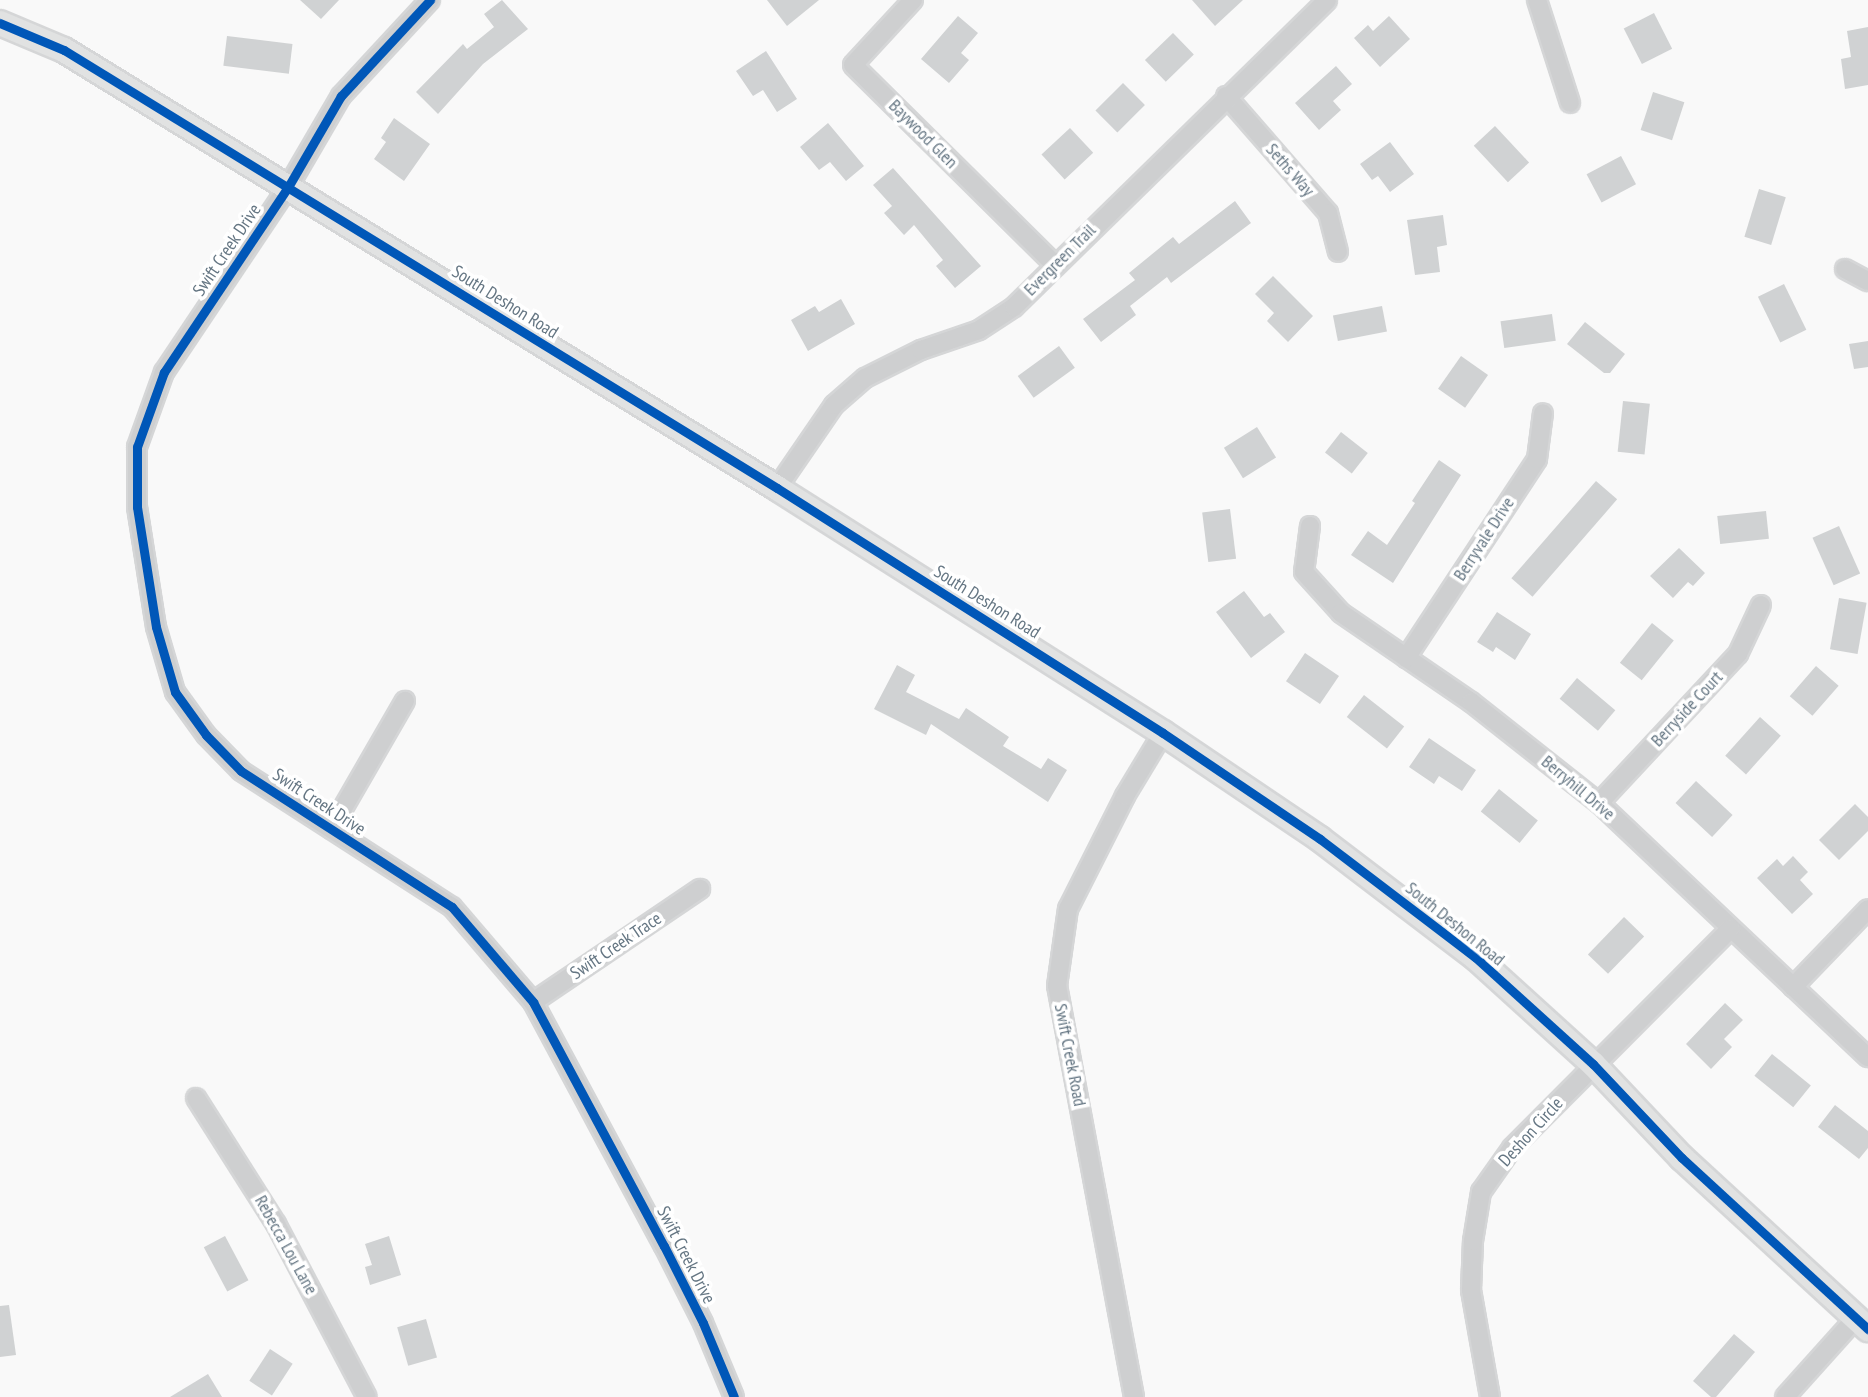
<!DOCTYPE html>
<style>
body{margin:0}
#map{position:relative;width:1868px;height:1397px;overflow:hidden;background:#f9f9f9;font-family:"PT Sans Narrow",sans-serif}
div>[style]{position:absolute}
.building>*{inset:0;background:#d0d2d3;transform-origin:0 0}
.roads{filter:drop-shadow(2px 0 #d5d6d7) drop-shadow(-2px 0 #d5d6d7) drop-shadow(0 2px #d5d6d7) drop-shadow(0 -2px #d5d6d7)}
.street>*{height:18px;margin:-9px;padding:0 9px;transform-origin:9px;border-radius:9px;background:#cecfd0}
.secondary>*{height:24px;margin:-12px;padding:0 12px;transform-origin:12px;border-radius:12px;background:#e1e2e2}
.cycleway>*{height:9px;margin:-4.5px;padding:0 4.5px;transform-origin:4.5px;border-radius:4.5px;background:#0057b8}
span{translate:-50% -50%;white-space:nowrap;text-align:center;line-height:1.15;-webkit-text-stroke:7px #fff;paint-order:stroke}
.street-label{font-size:18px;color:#657683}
</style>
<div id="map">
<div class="building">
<div style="clip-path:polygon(300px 0,339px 0,321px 19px)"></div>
<div style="clip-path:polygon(502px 0,528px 29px,483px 64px,438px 114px,416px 92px,463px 44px,467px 49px,494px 27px,484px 14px)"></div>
<div style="clip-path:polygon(767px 0,819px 0,787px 26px)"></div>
<div style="clip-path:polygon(1192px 0,1243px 0,1215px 26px)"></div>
<div style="left:1654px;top:13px;width:40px;height:34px;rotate:63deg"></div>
<div style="clip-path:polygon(958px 16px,978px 33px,961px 53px,969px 60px,949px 83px,921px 59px)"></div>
<div style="clip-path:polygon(1389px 16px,1410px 39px,1380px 67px,1354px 38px,1368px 25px,1373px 31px)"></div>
<div style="clip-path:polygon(1868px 27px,1868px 85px,1845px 89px,1841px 59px,1851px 57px,1847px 31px)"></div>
<div style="left:1173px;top:33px;width:30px;height:39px;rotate:46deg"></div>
<div style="left:227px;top:36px;width:66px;height:30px;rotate:7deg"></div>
<div style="clip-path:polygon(766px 51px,797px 99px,777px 112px,763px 90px,753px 96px,736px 71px)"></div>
<div style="clip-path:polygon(1336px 66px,1352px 84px,1333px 101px,1341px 110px,1319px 130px,1295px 103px)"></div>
<div style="left:1123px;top:83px;width:31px;height:39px;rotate:45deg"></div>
<div style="left:1653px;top:92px;width:33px;height:40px;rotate:18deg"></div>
<div style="clip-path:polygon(394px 118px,430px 144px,404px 181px,374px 159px,386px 142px,381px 138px)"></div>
<div style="clip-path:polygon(828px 123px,864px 166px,846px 181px,830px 162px,819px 170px,800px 147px)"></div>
<div style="left:1495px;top:126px;width:50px;height:29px;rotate:47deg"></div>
<div style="left:1070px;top:128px;width:34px;height:39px;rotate:47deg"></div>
<div style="clip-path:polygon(1390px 142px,1414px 174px,1390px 192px,1378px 176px,1372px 180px,1360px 164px)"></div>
<div style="left:1621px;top:156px;width:32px;height:39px;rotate:62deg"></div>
<div style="clip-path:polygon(893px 168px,981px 266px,955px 288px,936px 266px,943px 260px,914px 225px,904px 235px,884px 213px,892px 206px,873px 185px)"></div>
<div style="left:1759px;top:189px;width:28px;height:50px;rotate:17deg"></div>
<div style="clip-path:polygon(1235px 201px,1251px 223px,1171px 283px,1167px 277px,1130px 306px,1136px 315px,1101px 342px,1083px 319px,1135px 280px,1129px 273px,1173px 237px,1179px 244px)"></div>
<div style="clip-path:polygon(1443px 215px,1447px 245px,1437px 247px,1440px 272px,1415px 275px,1407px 220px)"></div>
<div style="clip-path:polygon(1273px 276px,1313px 316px,1288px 342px,1267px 321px,1274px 313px,1255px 294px)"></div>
<div style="left:1784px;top:284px;width:51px;height:29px;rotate:64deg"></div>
<div style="clip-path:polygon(841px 299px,855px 324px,808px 351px,791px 320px,815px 306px,819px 312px)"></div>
<div style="left:1382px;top:306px;width:26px;height:50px;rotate:79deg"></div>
<div style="left:1552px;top:314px;width:27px;height:52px;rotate:82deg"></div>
<div style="clip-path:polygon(1585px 322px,1625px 354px,1610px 373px,1604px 373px,1567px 344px)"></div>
<div style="clip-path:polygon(1868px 341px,1868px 367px,1854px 369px,1849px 344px)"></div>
<div style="left:1059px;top:346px;width:27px;height:51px;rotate:54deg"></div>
<div style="left:1461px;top:356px;width:33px;height:40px;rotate:35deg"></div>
<div style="left:1623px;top:401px;width:27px;height:51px;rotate:6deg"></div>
<div style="left:1257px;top:427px;width:36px;height:39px;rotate:58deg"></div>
<div style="left:1341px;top:432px;width:34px;height:26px;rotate:38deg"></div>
<div style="clip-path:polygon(1439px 460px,1461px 475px,1393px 583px,1351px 555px,1368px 531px,1387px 545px,1415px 503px,1412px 501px)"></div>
<div style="left:1596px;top:481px;width:28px;height:129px;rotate:41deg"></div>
<div style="left:1230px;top:509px;width:50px;height:28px;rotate:83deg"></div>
<div style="left:1766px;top:511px;width:28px;height:49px;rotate:84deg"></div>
<div style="left:1839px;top:526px;width:52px;height:29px;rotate:66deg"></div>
<div style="clip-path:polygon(1679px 548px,1705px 573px,1693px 586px,1688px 582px,1673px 598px,1650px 576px)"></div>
<div style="clip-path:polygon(1244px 591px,1264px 617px,1270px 613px,1285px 632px,1251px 658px,1216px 612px)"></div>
<div style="left:1839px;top:598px;width:28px;height:52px;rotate:10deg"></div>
<div style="clip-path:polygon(1497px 612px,1531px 634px,1515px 660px,1496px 647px,1493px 652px,1477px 642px)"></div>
<div style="left:1652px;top:623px;width:28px;height:51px;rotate:39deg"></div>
<div style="left:1305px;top:653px;width:41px;height:34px;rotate:34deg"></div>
<div style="clip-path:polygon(897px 665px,915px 675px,906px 692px,959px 719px,966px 708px,1009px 737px,1003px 746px,1041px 769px,1048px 758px,1067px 770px,1048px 802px,931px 724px,926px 735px,874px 709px)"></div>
<div style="left:1816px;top:666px;width:30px;height:40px;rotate:41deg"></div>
<div style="left:1577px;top:678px;width:50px;height:27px;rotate:40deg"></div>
<div style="left:1364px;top:695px;width:51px;height:28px;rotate:38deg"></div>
<div style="left:1760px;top:717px;width:28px;height:52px;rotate:42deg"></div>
<div style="clip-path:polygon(1429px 738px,1476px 770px,1462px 791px,1439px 776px,1434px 784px,1409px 767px)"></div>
<div style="left:1696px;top:781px;width:50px;height:30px;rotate:43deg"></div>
<div style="left:1499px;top:789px;width:50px;height:29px;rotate:39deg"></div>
<div style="clip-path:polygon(1855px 804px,1868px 817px,1868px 831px,1839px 860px,1819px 840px)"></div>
<div style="clip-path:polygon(1793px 856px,1808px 872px,1800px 880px,1813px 894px,1792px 914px,1757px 878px,1777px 859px,1783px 866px)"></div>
<div style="left:1624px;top:917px;width:28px;height:52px;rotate:44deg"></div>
<div style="clip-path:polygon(1725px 1003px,1743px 1020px,1724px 1039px,1732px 1047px,1711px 1069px,1686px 1044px)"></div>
<div style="left:1772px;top:1054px;width:50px;height:28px;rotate:39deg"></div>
<div style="clip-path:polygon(1835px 1105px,1868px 1131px,1868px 1148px,1859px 1159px,1818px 1127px)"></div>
<div style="left:225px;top:1236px;width:50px;height:24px;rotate:62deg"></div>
<div style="clip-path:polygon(389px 1236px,401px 1275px,370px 1285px,365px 1267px,372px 1265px,365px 1244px)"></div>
<div style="clip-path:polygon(9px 1305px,16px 1355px,0 1357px,0 1306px)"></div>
<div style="left:426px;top:1319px;width:40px;height:30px;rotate:74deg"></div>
<div style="clip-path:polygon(1734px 1334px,1755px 1352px,1716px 1397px,1711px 1397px,1693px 1381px)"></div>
<div style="left:270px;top:1349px;width:27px;height:38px;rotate:33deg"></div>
<div style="clip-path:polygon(208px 1374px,222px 1397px,170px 1397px)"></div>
</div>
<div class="roads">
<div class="street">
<div style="left:430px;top:0;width:131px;rotate:132.8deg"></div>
<div style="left:341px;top:96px;width:105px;rotate:120.2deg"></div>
<div style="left:288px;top:187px;width:223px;rotate:123.8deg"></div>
<div style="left:164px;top:372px;width:80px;rotate:109.8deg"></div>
<div style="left:137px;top:447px;width:60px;rotate:90deg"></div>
<div style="left:137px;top:507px;width:121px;rotate:81deg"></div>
<div style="left:156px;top:627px;width:68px;rotate:73.7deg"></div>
<div style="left:175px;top:692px;width:53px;rotate:54.2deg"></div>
<div style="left:206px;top:735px;width:50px;rotate:45.8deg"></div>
<div style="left:241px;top:771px;width:251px;rotate:32.8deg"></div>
<div style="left:452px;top:907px;width:125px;rotate:49.5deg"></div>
<div style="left:533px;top:1002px;width:277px;rotate:61.8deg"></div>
<div style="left:664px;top:1246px;width:86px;rotate:63.1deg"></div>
<div style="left:703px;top:1323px;width:80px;rotate:67.3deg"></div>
<div style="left:913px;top:0;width:88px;rotate:132.7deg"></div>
<div style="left:853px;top:65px;width:284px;rotate:44.7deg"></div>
<div style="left:1537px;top:0;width:108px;rotate:72.2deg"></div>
<div style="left:1226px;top:96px;width:155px;rotate:48.9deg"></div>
<div style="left:1328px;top:213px;width:40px;rotate:75.6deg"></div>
<div style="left:1845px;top:269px;width:26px;rotate:28deg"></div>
<div style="left:777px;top:488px;width:101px;rotate:-55.5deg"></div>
<div style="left:834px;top:405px;width:41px;rotate:-41.1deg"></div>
<div style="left:865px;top:378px;width:63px;rotate:-26.6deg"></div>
<div style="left:921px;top:350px;width:61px;rotate:-19deg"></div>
<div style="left:979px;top:330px;width:42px;rotate:-33.3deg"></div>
<div style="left:1014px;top:307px;width:438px;rotate:-44.4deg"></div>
<div style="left:1310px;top:526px;width:46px;rotate:97.4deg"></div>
<div style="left:1304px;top:572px;width:55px;rotate:47.9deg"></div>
<div style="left:1341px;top:613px;width:158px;rotate:34.4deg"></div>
<div style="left:1471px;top:702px;width:163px;rotate:38.3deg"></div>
<div style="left:1599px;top:803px;width:370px;rotate:43.4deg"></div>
<div style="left:1406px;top:658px;width:238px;rotate:-56.6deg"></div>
<div style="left:1537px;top:459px;width:46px;rotate:-82.6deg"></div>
<div style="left:1599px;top:803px;width:204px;rotate:-47deg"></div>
<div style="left:1738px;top:654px;width:54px;rotate:-64.9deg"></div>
<div style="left:331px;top:829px;width:148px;rotate:-60deg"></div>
<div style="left:1793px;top:987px;width:108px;rotate:-46.1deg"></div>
<div style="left:533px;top:1002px;width:202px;rotate:-34.1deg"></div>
<div style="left:196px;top:1098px;width:149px;rotate:57.6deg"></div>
<div style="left:276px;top:1224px;width:195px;rotate:62.3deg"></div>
<div style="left:1134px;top:1397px;width:418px;rotate:-100.6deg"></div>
<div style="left:1057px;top:986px;width:78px;rotate:-81.9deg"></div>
<div style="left:1068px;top:909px;width:127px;rotate:-63.2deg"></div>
<div style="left:1125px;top:796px;width:74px;rotate:-58.9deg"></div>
<div style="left:1490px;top:1397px;width:109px;rotate:-100.1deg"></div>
<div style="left:1471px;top:1290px;width:49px;rotate:-87.7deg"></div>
<div style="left:1473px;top:1241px;width:50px;rotate:-80.7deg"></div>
<div style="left:1481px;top:1192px;width:54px;rotate:-54.8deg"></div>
<div style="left:1512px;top:1148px;width:310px;rotate:-45.1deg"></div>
<div style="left:1785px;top:1397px;width:106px;rotate:-48.1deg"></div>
</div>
<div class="secondary">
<div style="left:0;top:23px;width:69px;rotate:22.9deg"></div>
<div style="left:64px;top:50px;width:837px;rotate:31.56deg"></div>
<div style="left:777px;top:488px;width:457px;rotate:32.4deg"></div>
<div style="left:1163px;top:733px;width:189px;rotate:34deg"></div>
<div style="left:1320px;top:839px;width:195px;rotate:37.3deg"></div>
<div style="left:1475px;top:957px;width:159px;rotate:42.2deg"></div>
<div style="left:1593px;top:1064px;width:129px;rotate:46.6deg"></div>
<div style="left:1682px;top:1158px;width:253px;rotate:42.6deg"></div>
</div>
</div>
<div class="cycleway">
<div style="left:430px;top:0;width:131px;rotate:132.8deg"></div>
<div style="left:341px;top:96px;width:105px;rotate:120.2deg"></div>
<div style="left:288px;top:187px;width:223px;rotate:123.8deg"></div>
<div style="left:164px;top:372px;width:80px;rotate:109.8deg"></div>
<div style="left:137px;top:447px;width:60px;rotate:90deg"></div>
<div style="left:137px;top:507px;width:121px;rotate:81deg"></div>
<div style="left:156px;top:627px;width:68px;rotate:73.7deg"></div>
<div style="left:175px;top:692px;width:53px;rotate:54.2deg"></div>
<div style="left:206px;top:735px;width:50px;rotate:45.8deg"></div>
<div style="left:241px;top:771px;width:251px;rotate:32.8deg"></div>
<div style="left:452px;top:907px;width:125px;rotate:49.5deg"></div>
<div style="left:533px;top:1002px;width:277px;rotate:61.8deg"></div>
<div style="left:664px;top:1246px;width:86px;rotate:63.1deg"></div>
<div style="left:703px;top:1323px;width:80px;rotate:67.3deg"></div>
<div style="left:0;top:23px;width:69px;rotate:22.9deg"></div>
<div style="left:64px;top:50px;width:837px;rotate:31.56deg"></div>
<div style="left:777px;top:488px;width:457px;rotate:32.4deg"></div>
<div style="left:1163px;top:733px;width:189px;rotate:34deg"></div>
<div style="left:1320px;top:839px;width:195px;rotate:37.3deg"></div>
<div style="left:1475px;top:957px;width:159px;rotate:42.2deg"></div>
<div style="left:1593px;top:1064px;width:129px;rotate:46.6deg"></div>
<div style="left:1682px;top:1158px;width:253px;rotate:42.6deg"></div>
</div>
<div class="street-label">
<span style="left:923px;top:134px;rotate:45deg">Baywood Glen</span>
<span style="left:1290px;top:170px;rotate:49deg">Seths Way</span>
<span style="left:227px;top:250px;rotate:-56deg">Swift Creek Drive</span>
<span style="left:1060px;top:260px;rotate:-45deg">Evergreen Trail</span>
<span style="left:505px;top:302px;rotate:32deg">South Deshon Road</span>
<span style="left:1484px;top:539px;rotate:-57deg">Berryvale Drive</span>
<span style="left:987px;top:602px;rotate:32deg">South Deshon Road</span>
<span style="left:1687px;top:709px;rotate:-47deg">Berryside Court</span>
<span style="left:1578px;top:788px;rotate:40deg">Berryhill Drive</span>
<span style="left:319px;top:802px;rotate:33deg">Swift Creek Drive</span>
<span style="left:1455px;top:924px;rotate:39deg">South Deshon Road</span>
<span style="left:616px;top:946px;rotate:-34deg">Swift Creek Trace</span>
<span style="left:1070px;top:1055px;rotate:79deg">Swift Creek Road</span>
<span style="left:1531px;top:1132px;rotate:-48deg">Deshon Circle</span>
<span style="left:286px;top:1245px;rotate:61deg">Rebecca Lou Lane</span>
<span style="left:686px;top:1255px;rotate:63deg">Swift Creek Drive</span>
</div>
</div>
